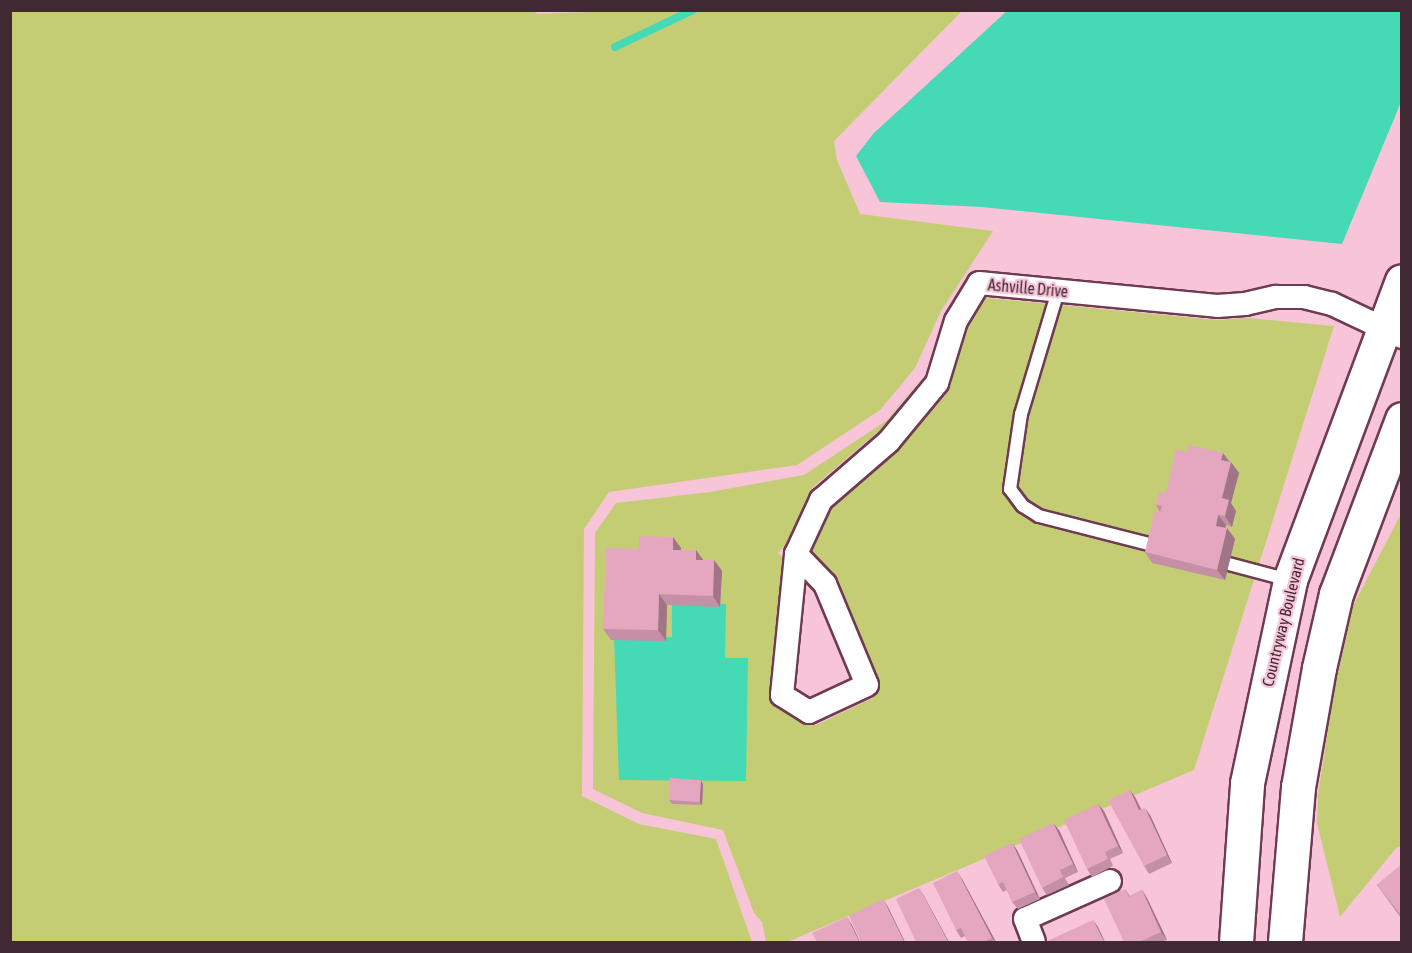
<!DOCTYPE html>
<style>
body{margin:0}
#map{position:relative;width:1412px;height:953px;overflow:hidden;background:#f7c4d8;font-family:"Asap Condensed",sans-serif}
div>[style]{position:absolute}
.green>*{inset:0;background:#c5cd74}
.water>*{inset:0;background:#45d9b5}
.stream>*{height:8px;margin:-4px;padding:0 4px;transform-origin:4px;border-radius:4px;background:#45d9b5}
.roads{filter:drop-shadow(2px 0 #6f3a52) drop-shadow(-2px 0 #6f3a52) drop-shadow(0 2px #6f3a52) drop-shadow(0 -2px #6f3a52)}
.lane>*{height:12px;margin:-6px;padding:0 6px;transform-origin:6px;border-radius:6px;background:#fff}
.street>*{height:22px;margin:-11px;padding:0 11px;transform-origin:11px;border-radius:11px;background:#fff}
.secondary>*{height:33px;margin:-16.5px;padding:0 16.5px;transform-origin:16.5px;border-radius:16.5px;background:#fff}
.wall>*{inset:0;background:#c590a5}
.shaded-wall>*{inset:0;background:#a07586}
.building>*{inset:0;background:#e5a7c0;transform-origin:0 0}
span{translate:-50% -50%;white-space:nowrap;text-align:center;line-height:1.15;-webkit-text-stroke:4.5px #f7c4d8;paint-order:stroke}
.street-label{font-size:16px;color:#412933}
.frame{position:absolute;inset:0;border:12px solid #412933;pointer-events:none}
</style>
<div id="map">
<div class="green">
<div style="clip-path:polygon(531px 10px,538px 14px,632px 10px,962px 11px,834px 141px,837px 160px,860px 214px,993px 231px,941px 311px,915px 368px,880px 410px,797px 465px,609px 492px,584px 529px,582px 796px,639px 824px,716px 839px,752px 942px,11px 942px,11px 11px)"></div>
<div style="clip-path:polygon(986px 298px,1217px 320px,1248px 318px,1334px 326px,1194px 770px,787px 942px,766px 942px,762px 922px,754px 913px,723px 830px,642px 813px,593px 789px,595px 533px,616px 503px,710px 492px,804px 475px,886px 421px,927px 370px,880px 430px,812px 488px,785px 545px,778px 553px,783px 558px,769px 692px,777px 706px,803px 724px,816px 725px,873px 698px,879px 681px,837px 580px,812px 552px,831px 509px,897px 452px,948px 392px,968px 328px)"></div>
<div style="clip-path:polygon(1401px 514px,1401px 846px,1396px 848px,1340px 917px,1317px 823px,1318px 795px,1334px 692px,1353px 606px)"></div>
</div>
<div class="water">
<div style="clip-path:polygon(1008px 10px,1401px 11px,1401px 102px,1342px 244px,982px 207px,880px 202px,856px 156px,874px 133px)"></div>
<div style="clip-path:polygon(672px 602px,726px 604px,725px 658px,748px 658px,746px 781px,619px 780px,614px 637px,672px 637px)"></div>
</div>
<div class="stream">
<div style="left:615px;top:47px;width:86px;rotate:-25.4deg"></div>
</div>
<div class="roads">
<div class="lane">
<div style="left:1058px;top:291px;width:128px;rotate:106.7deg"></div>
<div style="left:1021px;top:414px;width:76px;rotate:98.3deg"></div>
<div style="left:1010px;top:489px;width:21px;rotate:53deg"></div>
<div style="left:1023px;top:506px;width:19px;rotate:32deg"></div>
<div style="left:1039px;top:516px;width:122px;rotate:14.3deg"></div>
<div style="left:1229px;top:564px;width:62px;rotate:14.9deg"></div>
</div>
<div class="street">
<div style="left:796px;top:554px;width:42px;rotate:46deg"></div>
<div style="left:825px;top:584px;width:109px;rotate:67.4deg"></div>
<div style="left:867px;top:685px;width:64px;rotate:155deg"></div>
<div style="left:809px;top:712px;width:32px;rotate:-148deg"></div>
<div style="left:782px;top:695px;width:142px;rotate:-84.3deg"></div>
<div style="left:796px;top:554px;width:60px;rotate:-65.2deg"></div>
<div style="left:821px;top:500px;width:90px;rotate:-40.9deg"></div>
<div style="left:889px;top:441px;width:75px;rotate:-50.4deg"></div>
<div style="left:937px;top:383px;width:65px;rotate:-73deg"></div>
<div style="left:956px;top:321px;width:44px;rotate:-58.8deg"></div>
<div style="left:979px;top:283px;width:239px;rotate:5.5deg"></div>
<div style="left:1217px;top:306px;width:28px;rotate:-4deg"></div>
<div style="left:1245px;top:304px;width:32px;rotate:-13deg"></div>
<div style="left:1276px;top:297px;width:28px"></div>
<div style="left:1304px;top:297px;width:29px;rotate:14deg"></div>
<div style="left:1332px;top:304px;width:77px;rotate:25.2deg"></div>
<div style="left:1034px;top:942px;width:25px;rotate:-111deg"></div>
<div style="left:1025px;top:919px;width:93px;rotate:-24.1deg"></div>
</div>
<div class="secondary">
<div style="left:1236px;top:942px;width:159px;rotate:-86deg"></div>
<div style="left:1247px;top:783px;width:208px;rotate:-78deg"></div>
<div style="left:1290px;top:580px;width:319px;rotate:-69.5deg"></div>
<div style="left:1285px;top:942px;width:156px;rotate:-85.2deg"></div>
<div style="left:1298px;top:787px;width:121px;rotate:-80deg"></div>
<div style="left:1319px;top:668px;width:76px;rotate:-77.1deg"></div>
<div style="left:1336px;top:594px;width:187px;rotate:-69.3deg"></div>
</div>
</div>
<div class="wall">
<div style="clip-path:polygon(1187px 452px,1223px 453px,1229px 461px,1231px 462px,1239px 473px,1231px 503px,1236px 511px,1232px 527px,1226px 525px,1226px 528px,1227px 528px,1235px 539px,1225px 580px,1152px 563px,1145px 552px,1160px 512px,1156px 505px,1166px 493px)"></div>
<div style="clip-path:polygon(681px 548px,681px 550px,696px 550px,703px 560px,714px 560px,722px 571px,720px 607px,667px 605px,666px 641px,611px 640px,603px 629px)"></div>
<div style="clip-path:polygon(703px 784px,702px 805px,672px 804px,669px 800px)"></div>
<div style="clip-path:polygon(1130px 790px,1135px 797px,1141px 809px,1150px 815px,1172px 863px,1149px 874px,1144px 866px)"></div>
<div style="clip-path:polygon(1104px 811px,1123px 853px,1110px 859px,1113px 866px,1092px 877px,1087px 869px)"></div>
<div style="clip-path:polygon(1059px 830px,1078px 872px,1065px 878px,1069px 885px,1047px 895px,1042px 888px)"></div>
<div style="clip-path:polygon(1017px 850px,1040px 899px,1018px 909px,1012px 902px,1007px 890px,1003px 892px,998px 884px)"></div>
<div style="clip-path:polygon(1401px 865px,1401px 918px,1377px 885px)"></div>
<div style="clip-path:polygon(962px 879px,996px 942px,968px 942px,965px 936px,961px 938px,956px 930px)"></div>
<div style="clip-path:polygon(1125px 889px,1130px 896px,1142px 890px,1147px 898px,1167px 940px,1160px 942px,1124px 942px)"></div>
</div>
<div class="shaded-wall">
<div style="clip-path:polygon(1223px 453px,1231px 464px,1231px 462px,1239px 473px,1231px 503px,1236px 511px,1232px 527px,1225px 516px,1222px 498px,1221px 460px)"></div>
<div style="clip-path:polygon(1218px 515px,1226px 525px,1223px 537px,1216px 526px)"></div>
<div style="clip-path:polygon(1227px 528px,1235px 539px,1225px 580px,1217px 570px)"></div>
<div style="clip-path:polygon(673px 537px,681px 548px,680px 561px,673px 550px)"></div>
<div style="clip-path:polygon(696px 550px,704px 561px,696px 560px)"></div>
<div style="clip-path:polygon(714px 560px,722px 571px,720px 607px,713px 596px)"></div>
<div style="clip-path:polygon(659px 594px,667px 605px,666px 641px,658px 630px)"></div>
<div style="clip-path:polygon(701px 780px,703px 784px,702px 805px,700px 802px)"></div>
<div style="clip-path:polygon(1130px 790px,1135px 797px,1145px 817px,1139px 810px)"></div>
<div style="clip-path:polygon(1098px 804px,1104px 811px,1123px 853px,1118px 846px)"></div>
<div style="clip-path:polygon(1145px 808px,1150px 815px,1172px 863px,1167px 855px)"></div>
<div style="clip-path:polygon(1053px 823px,1059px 830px,1078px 872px,1073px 864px)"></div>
<div style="clip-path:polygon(1012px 843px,1017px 850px,1040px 899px,1035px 892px)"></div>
<div style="clip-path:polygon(957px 871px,962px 879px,996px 942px,992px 938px)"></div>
<div style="clip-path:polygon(919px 888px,924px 896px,949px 942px,948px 942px)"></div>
<div style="clip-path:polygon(1142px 890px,1147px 898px,1167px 940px,1161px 932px)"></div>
<div style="clip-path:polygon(883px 899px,888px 907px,905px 942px,904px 942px)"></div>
<div style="clip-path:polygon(847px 917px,852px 925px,860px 942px,859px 942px)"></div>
<div style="clip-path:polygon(1093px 920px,1098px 927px,1105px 942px,1104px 942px)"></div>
</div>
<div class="building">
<div style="clip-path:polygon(1189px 445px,1223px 453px,1221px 460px,1231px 462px,1222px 498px,1229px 500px,1225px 516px,1218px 515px,1216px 526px,1227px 528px,1217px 570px,1145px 552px,1155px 510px,1160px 512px,1162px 506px,1156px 505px,1159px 492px,1166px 493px,1176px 449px,1187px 452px)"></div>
<div style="clip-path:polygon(639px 536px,673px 537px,673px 550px,696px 550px,696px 560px,714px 560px,713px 596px,659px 594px,658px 630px,603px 629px,606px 548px,639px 549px)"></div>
<div style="left:670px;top:778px;width:31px;height:22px;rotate:4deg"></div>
<div style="clip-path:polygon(1130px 790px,1139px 810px,1145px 808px,1167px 855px,1144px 866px,1108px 800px)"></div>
<div style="clip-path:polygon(1098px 804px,1118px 846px,1105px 852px,1108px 859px,1087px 869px,1064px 820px)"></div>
<div style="clip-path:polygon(1053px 823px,1073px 864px,1060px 870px,1063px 877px,1042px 888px,1019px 839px)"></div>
<div style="clip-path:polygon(1012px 843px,1035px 892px,1012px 902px,1003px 882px,998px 884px,984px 856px)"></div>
<div style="clip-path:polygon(1401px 865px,1401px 915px,1377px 885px)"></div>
<div style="clip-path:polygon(957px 871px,992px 938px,983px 942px,968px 942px,961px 928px,956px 930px,933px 883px)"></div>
<div style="clip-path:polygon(919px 888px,948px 942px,916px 942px,896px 899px)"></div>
<div style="clip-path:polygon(1125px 889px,1129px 897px,1142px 890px,1161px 932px,1139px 942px,1124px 942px,1104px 899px)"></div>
<div style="clip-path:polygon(883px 899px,903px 941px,900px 942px,861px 942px,849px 916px)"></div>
<div style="clip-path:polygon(847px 917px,859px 942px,817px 942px,812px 933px)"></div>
<div style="clip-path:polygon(1093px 920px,1104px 942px,1045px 942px)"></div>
</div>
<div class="street-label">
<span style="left:1028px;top:288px;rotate:5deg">Ashville Drive</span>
<span style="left:1283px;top:622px;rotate:-76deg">Countryway Boulevard</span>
</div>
<div class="frame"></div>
</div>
